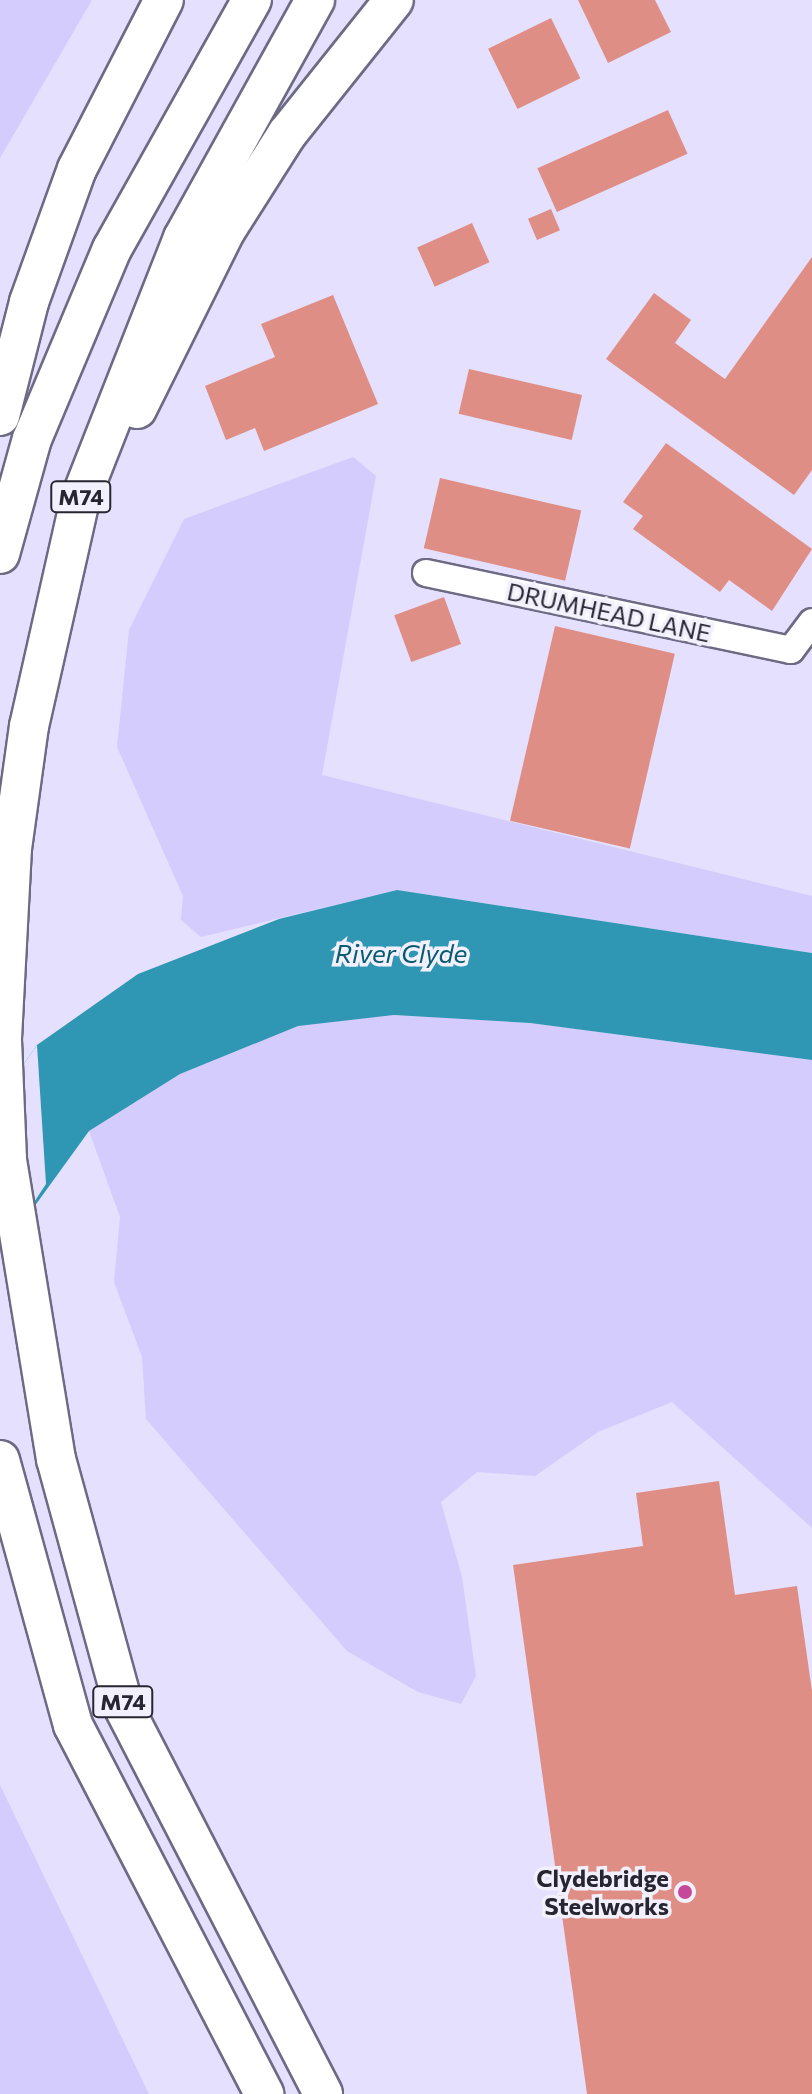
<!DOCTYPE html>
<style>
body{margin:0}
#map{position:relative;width:812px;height:2094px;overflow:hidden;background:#e4e0fe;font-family:Commissioner,sans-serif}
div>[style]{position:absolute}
.green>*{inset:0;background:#d3ccfd}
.water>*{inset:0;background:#2f96b3}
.pier>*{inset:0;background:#e4e0fe}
.building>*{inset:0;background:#df8e85;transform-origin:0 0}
.roads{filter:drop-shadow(2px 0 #6d6a84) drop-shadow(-2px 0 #6d6a84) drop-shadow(0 2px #6d6a84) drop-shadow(0 -2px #6d6a84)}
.minor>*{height:26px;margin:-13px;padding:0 13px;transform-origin:13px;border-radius:13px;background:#fff}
.highway>*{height:38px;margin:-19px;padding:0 19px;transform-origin:19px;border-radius:19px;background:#fff}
.dots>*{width:22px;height:22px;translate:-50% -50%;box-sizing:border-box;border:4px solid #f1f0fc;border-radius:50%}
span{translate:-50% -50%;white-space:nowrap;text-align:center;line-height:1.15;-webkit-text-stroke:7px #f1f0fc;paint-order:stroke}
.shield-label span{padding:2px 6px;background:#f1f0fc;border:2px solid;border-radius:6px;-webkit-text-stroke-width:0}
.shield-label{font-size:22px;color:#262530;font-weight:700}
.street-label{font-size:24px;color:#262530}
.poi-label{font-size:24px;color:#262530;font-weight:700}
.right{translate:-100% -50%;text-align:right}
.water-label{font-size:26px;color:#085c71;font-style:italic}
</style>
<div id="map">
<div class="green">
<div style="clip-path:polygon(0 0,92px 0,0 158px)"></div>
<div style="clip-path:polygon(353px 457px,376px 476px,322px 775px,812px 896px,812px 953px,397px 890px,201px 937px,181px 920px,183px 896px,117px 747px,129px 630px,184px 519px)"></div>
<div style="clip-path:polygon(394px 1015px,530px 1023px,812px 1060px,812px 1528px,672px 1402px,598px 1432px,535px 1476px,477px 1472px,441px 1502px,462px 1577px,476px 1676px,461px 1704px,418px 1692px,347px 1651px,146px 1419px,142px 1357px,114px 1282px,120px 1217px,89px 1131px,180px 1074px,298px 1025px)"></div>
<div style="clip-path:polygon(0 1785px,149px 2094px,0 2094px)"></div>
</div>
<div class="water">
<div style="clip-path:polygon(397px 890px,812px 953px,812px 1060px,530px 1023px,394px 1015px,298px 1026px,180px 1074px,89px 1131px,0 1254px,0 1098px,37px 1045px,138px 974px,279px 919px)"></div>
</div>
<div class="pier">
<div style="clip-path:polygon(37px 1045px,46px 1184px,0 1254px,0 1098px)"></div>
</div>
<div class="building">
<div style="clip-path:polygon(578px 0,655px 0,671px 32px,608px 63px)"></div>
<div style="left:551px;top:18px;width:67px;height:70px;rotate:64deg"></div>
<div style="left:668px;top:110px;width:48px;height:143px;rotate:66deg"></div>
<div style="left:551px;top:209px;width:23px;height:25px;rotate:67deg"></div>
<div style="left:472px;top:223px;width:43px;height:60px;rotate:66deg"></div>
<div style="clip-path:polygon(812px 257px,812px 470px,794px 495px,606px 359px,654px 293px,691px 320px,675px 343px,725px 379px)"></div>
<div style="clip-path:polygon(333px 295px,378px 404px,264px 451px,255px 428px,226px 440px,205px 386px,275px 357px,261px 324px)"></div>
<div style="left:469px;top:369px;width:116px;height:46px;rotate:13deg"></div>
<div style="clip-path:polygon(666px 443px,812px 549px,772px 611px,729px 580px,720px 592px,633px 529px,643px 516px,623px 502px)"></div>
<div style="left:440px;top:478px;width:145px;height:72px;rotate:13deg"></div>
<div style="left:444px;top:597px;width:50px;height:53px;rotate:70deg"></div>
<div style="left:555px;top:626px;width:123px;height:200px;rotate:13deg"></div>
<div style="clip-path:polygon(719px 1481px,735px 1595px,797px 1586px,812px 1691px,812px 2094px,587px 2094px,513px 1565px,643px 1546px,636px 1493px)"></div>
</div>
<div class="roads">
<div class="minor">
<div style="left:426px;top:573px;width:373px;rotate:11.9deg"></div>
<div style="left:791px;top:650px;width:35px;rotate:-53deg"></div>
</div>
<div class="highway">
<div style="left:315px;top:0;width:272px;rotate:119deg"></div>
<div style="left:183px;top:238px;width:282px;rotate:111.5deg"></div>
<div style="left:80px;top:500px;width:232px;rotate:102.7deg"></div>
<div style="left:29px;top:726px;width:123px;rotate:97.9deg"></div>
<div style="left:12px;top:848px;width:192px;rotate:93deg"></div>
<div style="left:2px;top:1040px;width:120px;rotate:87.6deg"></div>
<div style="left:7px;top:1160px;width:303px;rotate:80.7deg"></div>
<div style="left:56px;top:1459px;width:258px;rotate:74.7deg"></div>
<div style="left:124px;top:1708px;width:434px;rotate:62.7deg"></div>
<div style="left:137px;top:409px;width:200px;rotate:-63.6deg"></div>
<div style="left:226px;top:230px;width:114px;rotate:-57.6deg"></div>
<div style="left:287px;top:134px;width:171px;rotate:-51.4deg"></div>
<div style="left:0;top:416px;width:118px;rotate:-75.7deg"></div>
<div style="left:29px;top:302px;width:141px;rotate:-70.2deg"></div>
<div style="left:77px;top:169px;width:190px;rotate:-62.8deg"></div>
<div style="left:0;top:554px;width:119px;rotate:-74.5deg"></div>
<div style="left:32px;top:439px;width:206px;rotate:-67.2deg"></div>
<div style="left:112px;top:249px;width:286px;rotate:-60.7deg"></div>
<div style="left:0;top:1460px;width:275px;rotate:74.6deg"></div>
<div style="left:73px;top:1725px;width:416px;rotate:62.6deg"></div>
</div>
</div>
<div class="dots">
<div style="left:685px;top:1892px;background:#c54998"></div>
</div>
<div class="shield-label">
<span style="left:81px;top:497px">M74</span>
<span style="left:123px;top:1702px">M74</span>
</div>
<div class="street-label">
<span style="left:609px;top:612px;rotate:12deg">DRUMHEAD LANE</span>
</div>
<div class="poi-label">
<span class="right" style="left:669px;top:1892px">Clydebridge<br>Steelworks</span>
</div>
<div class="water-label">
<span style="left:401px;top:953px">River Clyde</span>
</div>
</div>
